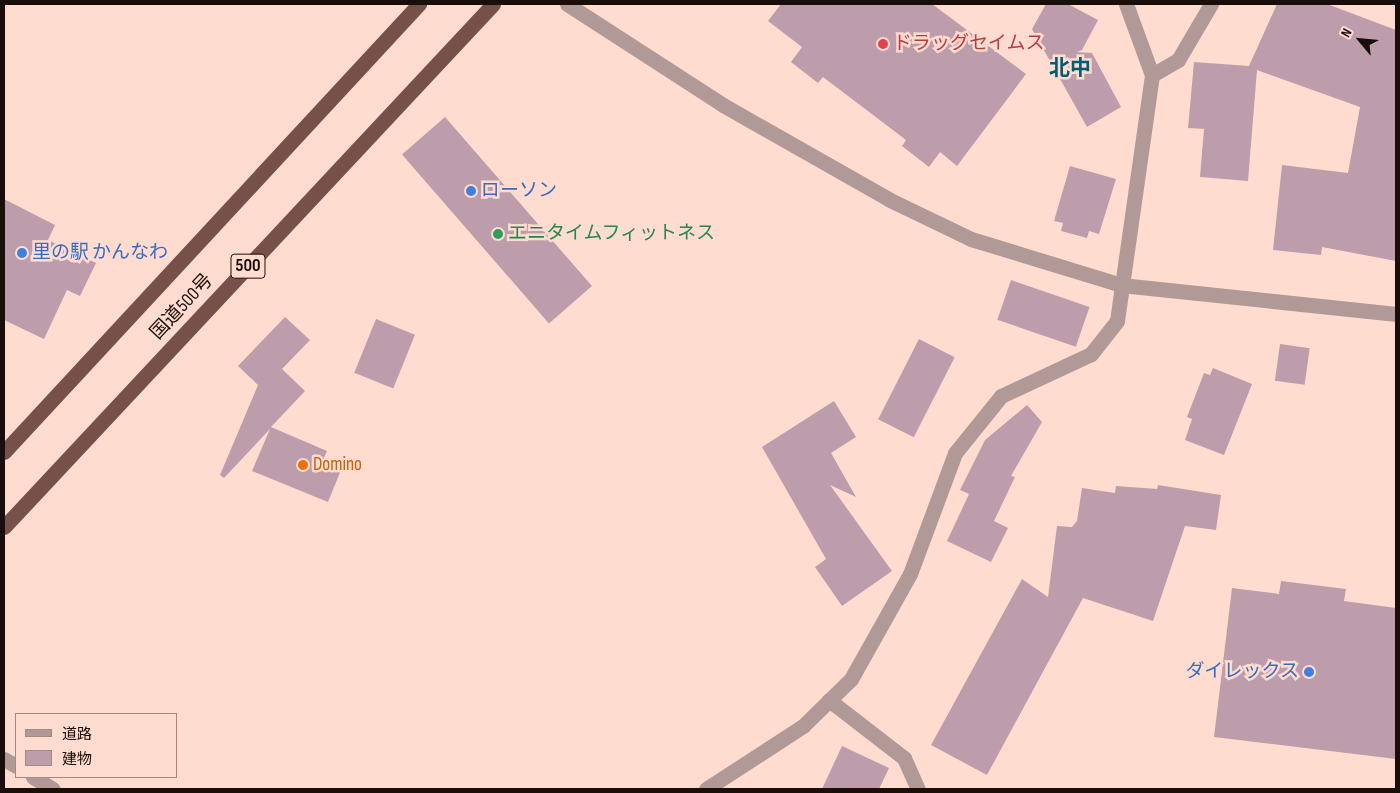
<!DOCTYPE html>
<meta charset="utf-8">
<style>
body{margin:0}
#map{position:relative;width:1400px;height:793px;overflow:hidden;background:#ffdccf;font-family:"Sofia Sans Condensed","Noto Sans JP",sans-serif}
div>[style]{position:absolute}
.building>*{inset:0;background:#bd9dab;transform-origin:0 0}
.minor>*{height:15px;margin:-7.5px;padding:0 7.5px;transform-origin:7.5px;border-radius:7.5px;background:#b09996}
.tertiary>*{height:15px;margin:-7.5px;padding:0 7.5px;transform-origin:7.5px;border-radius:7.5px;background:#b09996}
.trunk>*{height:15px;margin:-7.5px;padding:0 7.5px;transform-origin:7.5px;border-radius:7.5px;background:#78504a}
.dots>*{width:14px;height:14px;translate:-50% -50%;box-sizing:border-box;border:2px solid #ffdccf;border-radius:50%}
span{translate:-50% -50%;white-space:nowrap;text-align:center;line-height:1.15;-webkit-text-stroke:5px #ffdccf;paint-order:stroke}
.shield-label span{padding:1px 4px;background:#ffdccf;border:1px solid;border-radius:4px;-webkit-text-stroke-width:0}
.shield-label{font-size:18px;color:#190e09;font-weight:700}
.health-label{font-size:19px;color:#be3a42}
.left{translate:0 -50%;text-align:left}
.shop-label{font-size:19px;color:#366cbe}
.right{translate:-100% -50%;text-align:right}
.leisure-label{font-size:19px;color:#27864d}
.street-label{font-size:19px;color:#190e09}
.food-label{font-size:19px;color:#c56008}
.quarter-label{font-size:21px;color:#035c72;font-weight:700}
.frame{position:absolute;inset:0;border:5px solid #190e09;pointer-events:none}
.legend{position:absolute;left:15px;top:713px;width:162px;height:65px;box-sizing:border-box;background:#ffdccf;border:1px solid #a38a80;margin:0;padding:6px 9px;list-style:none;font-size:15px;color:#190e09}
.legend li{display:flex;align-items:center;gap:10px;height:25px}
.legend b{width:25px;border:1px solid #a38a80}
.north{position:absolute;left:1335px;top:15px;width:50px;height:50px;-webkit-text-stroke:4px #ffdccf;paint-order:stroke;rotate:298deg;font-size:14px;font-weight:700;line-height:20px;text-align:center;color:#190e09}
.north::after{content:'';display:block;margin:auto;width:18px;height:22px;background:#190e09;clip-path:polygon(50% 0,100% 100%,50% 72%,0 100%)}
</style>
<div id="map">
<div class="building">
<div style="clip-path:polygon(781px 4px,932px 4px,1026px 74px,957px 166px,940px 152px,929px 167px,902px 146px,906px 140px,823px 77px,818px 83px,791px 62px,802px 47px,768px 21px)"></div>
<div style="clip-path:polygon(1046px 4px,1068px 4px,1098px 20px,1082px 50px,1077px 52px,1092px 53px,1121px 107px,1087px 127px,1032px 29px)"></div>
<div style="clip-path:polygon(1277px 4px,1327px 4px,1396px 30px,1396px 261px,1322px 247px,1321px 255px,1273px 250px,1282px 165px,1348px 173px,1360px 107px,1257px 70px,1248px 181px,1200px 177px,1204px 129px,1188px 128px,1194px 62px,1249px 66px)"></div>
<div style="left:445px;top:117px;width:224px;height:57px;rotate:49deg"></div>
<div style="clip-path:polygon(1070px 166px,1116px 179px,1099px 234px,1089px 231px,1087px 238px,1061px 231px,1063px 223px,1054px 221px)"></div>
<div style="clip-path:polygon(4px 199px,55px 225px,48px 240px,96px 263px,80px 296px,67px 290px,44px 339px,4px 320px)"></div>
<div style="left:1011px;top:280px;width:83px;height:42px;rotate:19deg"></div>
<div style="clip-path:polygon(285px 317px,310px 340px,282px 369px,305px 391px,271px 427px,327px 451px,322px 462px,341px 470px,328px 502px,252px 471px,270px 429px,224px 478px,220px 475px,258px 385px,238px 366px)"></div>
<div style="left:376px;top:319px;width:42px;height:58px;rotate:22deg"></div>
<div style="left:919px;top:339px;width:40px;height:90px;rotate:27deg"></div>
<div style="left:1280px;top:344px;width:30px;height:37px;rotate:8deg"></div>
<div style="clip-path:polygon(1213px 368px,1252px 384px,1224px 455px,1185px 440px,1192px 419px,1187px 417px,1204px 373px,1210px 375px)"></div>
<div style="clip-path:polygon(834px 401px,856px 437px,831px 453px,856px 497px,830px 485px,892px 571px,842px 606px,815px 567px,826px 559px,762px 447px)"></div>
<div style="clip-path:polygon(1027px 405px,1042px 422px,1011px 476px,1015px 477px,994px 521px,1008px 528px,991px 562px,947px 541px,969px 494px,960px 490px,985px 440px)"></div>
<div style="clip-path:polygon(1158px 485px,1221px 495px,1216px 530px,1185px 526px,1153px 621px,1083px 598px,987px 775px,931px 745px,1022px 579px,1048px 597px,1057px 526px,1072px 527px,1077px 521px,1082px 488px,1115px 493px,1116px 486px,1157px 489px)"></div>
<div style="clip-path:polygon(1281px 581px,1346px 589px,1344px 601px,1396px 608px,1396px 759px,1214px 737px,1232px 588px,1279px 594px)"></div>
<div style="clip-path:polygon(842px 746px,889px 768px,879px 789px,822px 789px)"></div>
</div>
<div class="minor">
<div style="left:1152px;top:75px;width:30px;rotate:-30deg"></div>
<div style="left:1178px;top:60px;width:65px;rotate:-59.5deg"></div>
<div style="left:829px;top:700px;width:95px;rotate:37.7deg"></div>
<div style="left:904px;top:758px;width:34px;rotate:66deg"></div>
<div style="left:4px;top:759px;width:14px;rotate:30deg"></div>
<div style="left:33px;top:777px;width:23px;rotate:31deg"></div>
<div style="left:706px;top:789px;width:116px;rotate:-33deg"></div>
<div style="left:803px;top:726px;width:67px;rotate:-44.4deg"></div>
<div style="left:851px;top:679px;width:120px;rotate:-60.7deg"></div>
<div style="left:910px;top:574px;width:129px;rotate:-69.6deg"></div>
<div style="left:955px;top:453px;width:73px;rotate:-51.1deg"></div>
<div style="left:1001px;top:396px;width:99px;rotate:-25deg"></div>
<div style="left:1091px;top:354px;width:42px;rotate:-51.8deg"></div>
<div style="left:1117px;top:321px;width:248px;rotate:-81.9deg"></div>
<div style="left:1152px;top:75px;width:76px;rotate:-110.1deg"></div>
</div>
<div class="tertiary">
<div style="left:567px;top:4px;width:186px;rotate:32.9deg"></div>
<div style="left:723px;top:105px;width:192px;rotate:29.6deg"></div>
<div style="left:890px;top:200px;width:90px;rotate:25.7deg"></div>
<div style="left:971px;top:239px;width:157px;rotate:17deg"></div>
<div style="left:1121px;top:285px;width:277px;rotate:6deg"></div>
</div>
<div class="trunk">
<div style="left:4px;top:452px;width:611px;rotate:-47.19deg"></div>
<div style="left:4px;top:527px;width:716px;rotate:-46.92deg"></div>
</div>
<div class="dots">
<div style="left:883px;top:44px;background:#e0444e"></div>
<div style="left:471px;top:191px;background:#3f7fe0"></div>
<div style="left:498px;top:234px;background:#2e9e5b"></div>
<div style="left:22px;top:253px;background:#3f7fe0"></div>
<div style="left:303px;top:465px;background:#e8710a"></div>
<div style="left:1309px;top:672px;background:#3f7fe0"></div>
</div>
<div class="shield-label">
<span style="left:248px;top:266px">500</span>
</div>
<div class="health-label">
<span class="left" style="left:893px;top:44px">ドラッグセイムス</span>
</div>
<div class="shop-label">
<span class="left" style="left:481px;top:191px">ローソン</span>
<span class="left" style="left:32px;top:253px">里の駅 かんなわ</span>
<span class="right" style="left:1299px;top:672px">ダイレックス</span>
</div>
<div class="leisure-label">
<span class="left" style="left:508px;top:234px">エニタイムフィットネス</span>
</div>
<div class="street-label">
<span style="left:182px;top:307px;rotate:-47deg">国道500号</span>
</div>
<div class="food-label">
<span class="left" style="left:313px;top:465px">Domino</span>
</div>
<div class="quarter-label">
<span style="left:1070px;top:69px">北中</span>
</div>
<div class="frame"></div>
<ul class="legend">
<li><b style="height:6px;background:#b09996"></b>道路</li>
<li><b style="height:14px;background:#bd9dab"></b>建物</li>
</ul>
<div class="north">N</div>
</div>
